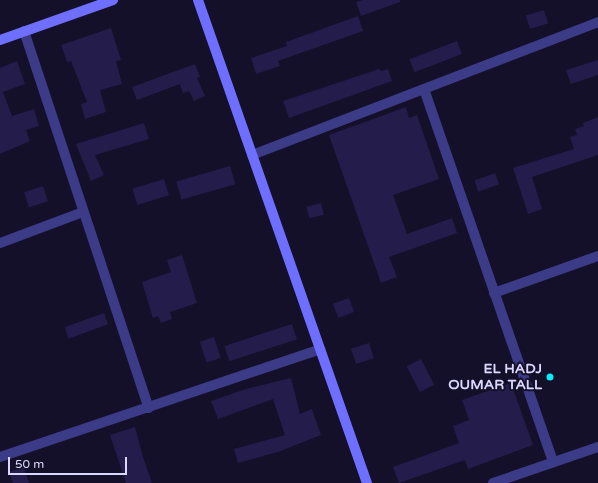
<!DOCTYPE html>
<style>
body{margin:0}
#map{position:relative;width:598px;height:483px;overflow:hidden;background:#141029;font-family:"Varela Round",sans-serif}
div>[style]{position:absolute}
.building>*{inset:0;background:#241c4a;transform-origin:0 0}
.street>*{height:10px;margin:-5px;padding:0 5px;transform-origin:5px;border-radius:5px;background:#3c3b88}
.secondary>*{height:10px;margin:-5px;padding:0 5px;transform-origin:5px;border-radius:5px;background:#6f6fff}
.dots>*{width:11px;height:11px;translate:-50% -50%;box-sizing:border-box;border:2px solid #141029;border-radius:50%}
span{translate:-50% -50%;white-space:nowrap;text-align:center;line-height:1.15;-webkit-text-stroke:4px #141029;paint-order:stroke}
.poi-label{font-size:14px;color:#dbd8ff;font-weight:700}
.right{translate:-100% -50%;text-align:right}
.scale{position:absolute;left:8px;top:457px;width:119px;height:18px;box-sizing:border-box;border:2px solid #dbd8ff;border-top:0;padding-left:5px;font-size:12px;line-height:14px;white-space:nowrap;color:#dbd8ff;-webkit-text-stroke:3px #141029;paint-order:stroke}
</style>
<div id="map">
<div class="building">
<div style="clip-path:polygon(363px 0,400px 0,400px 2px,361px 16px,356px 2px)"></div>
<div style="left:544px;top:10px;width:14px;height:19px;rotate:73deg"></div>
<div style="clip-path:polygon(358px 16px,363px 31px,278px 61px,280px 66px,256px 74px,251px 58px,287px 46px,286px 42px)"></div>
<div style="clip-path:polygon(111px 28px,121px 60px,116px 61px,122px 84px,100px 90px,106px 112px,85px 119px,81px 104px,87px 102px,71px 61px,67px 62px,61px 45px)"></div>
<div style="left:457px;top:41px;width:14px;height:51px;rotate:69deg"></div>
<div style="clip-path:polygon(598px 60px,598px 75px,571px 84px,566px 70px)"></div>
<div style="clip-path:polygon(17px 61px,25px 84px,3px 92px,12px 116px,34px 109px,39px 126px,26px 130px,30px 141px,0 154px,0 68px)"></div>
<div style="clip-path:polygon(195px 64px,200px 77px,197px 78px,205px 96px,194px 101px,189px 91px,183px 93px,180px 84px,137px 100px,132px 87px)"></div>
<div style="clip-path:polygon(379px 69px,381px 71px,388px 69px,392px 81px,289px 118px,283px 101px)"></div>
<div style="clip-path:polygon(406px 107px,409px 118px,417px 115px,439px 179px,393px 195px,407px 234px,452px 218px,457px 233px,389px 257px,397px 277px,381px 283px,329px 135px)"></div>
<div style="clip-path:polygon(598px 117px,598px 155px,532px 177px,542px 209px,528px 214px,513px 168px,574px 149px,570px 137px,577px 135px,575px 129px,584px 126px,583px 123px)"></div>
<div style="clip-path:polygon(144px 123px,149px 139px,95px 155px,104px 175px,91px 181px,76px 144px)"></div>
<div style="left:230px;top:166px;width:19px;height:56px;rotate:74deg"></div>
<div style="left:495px;top:173px;width:12px;height:22px;rotate:70deg"></div>
<div style="left:164px;top:179px;width:17px;height:33px;rotate:73deg"></div>
<div style="left:43px;top:186px;width:16px;height:20px;rotate:72deg"></div>
<div style="left:321px;top:203px;width:12px;height:15px;rotate:76deg"></div>
<div style="clip-path:polygon(182px 255px,197px 303px,170px 312px,172px 319px,161px 323px,158px 316px,153px 318px,142px 282px,171px 272px,167px 260px)"></div>
<div style="left:349px;top:298px;width:15px;height:17px;rotate:70deg"></div>
<div style="left:104px;top:313px;width:12px;height:42px;rotate:70deg"></div>
<div style="left:292px;top:324px;width:16px;height:71px;rotate:72deg"></div>
<div style="left:214px;top:337px;width:22px;height:15px;rotate:72deg"></div>
<div style="left:369px;top:343px;width:16px;height:19px;rotate:72deg"></div>
<div style="left:421px;top:359px;width:29px;height:16px;rotate:63deg"></div>
<div style="clip-path:polygon(291px 378px,300px 414px,312px 409px,321px 435px,278px 452px,238px 463px,234px 449px,285px 435px,273px 399px,218px 419px,211px 401px,246px 389px)"></div>
<div style="clip-path:polygon(511px 383px,533px 445px,468px 469px,465px 460px,399px 483px,393px 467px,459px 443px,453px 426px,469px 420px,462px 400px)"></div>
<div style="clip-path:polygon(135px 427px,143px 457px,152px 483px,126px 483px,110px 435px)"></div>
<div style="clip-path:polygon(24px 467px,29px 483px,13px 483px,9px 472px)"></div>
</div>
<div class="street">
<div style="left:24px;top:31px;width:397px;rotate:71.7deg"></div>
<div style="left:424px;top:89px;width:395px;rotate:70.9deg"></div>
<div style="left:252px;top:155px;width:371px;rotate:-21deg"></div>
<div style="left:0;top:243px;width:89px;rotate:-20.5deg"></div>
<div style="left:494px;top:293px;width:110px;rotate:-19.6deg"></div>
<div style="left:0;top:457px;width:338px;rotate:-18.6deg"></div>
<div style="left:493px;top:483px;width:111px;rotate:-18.9deg"></div>
</div>
<div class="secondary">
<div style="left:198px;top:0;width:512px;rotate:70.72deg"></div>
<div style="left:0;top:40px;width:120px;rotate:-19.5deg"></div>
</div>
<div class="dots">
<div style="left:550px;top:377px;background:#04ecff"></div>
</div>
<div class="poi-label">
<span class="right" style="left:542px;top:377px">EL HADJ<br>OUMAR TALL</span>
</div>
<div class="scale">50 m</div>
</div>
